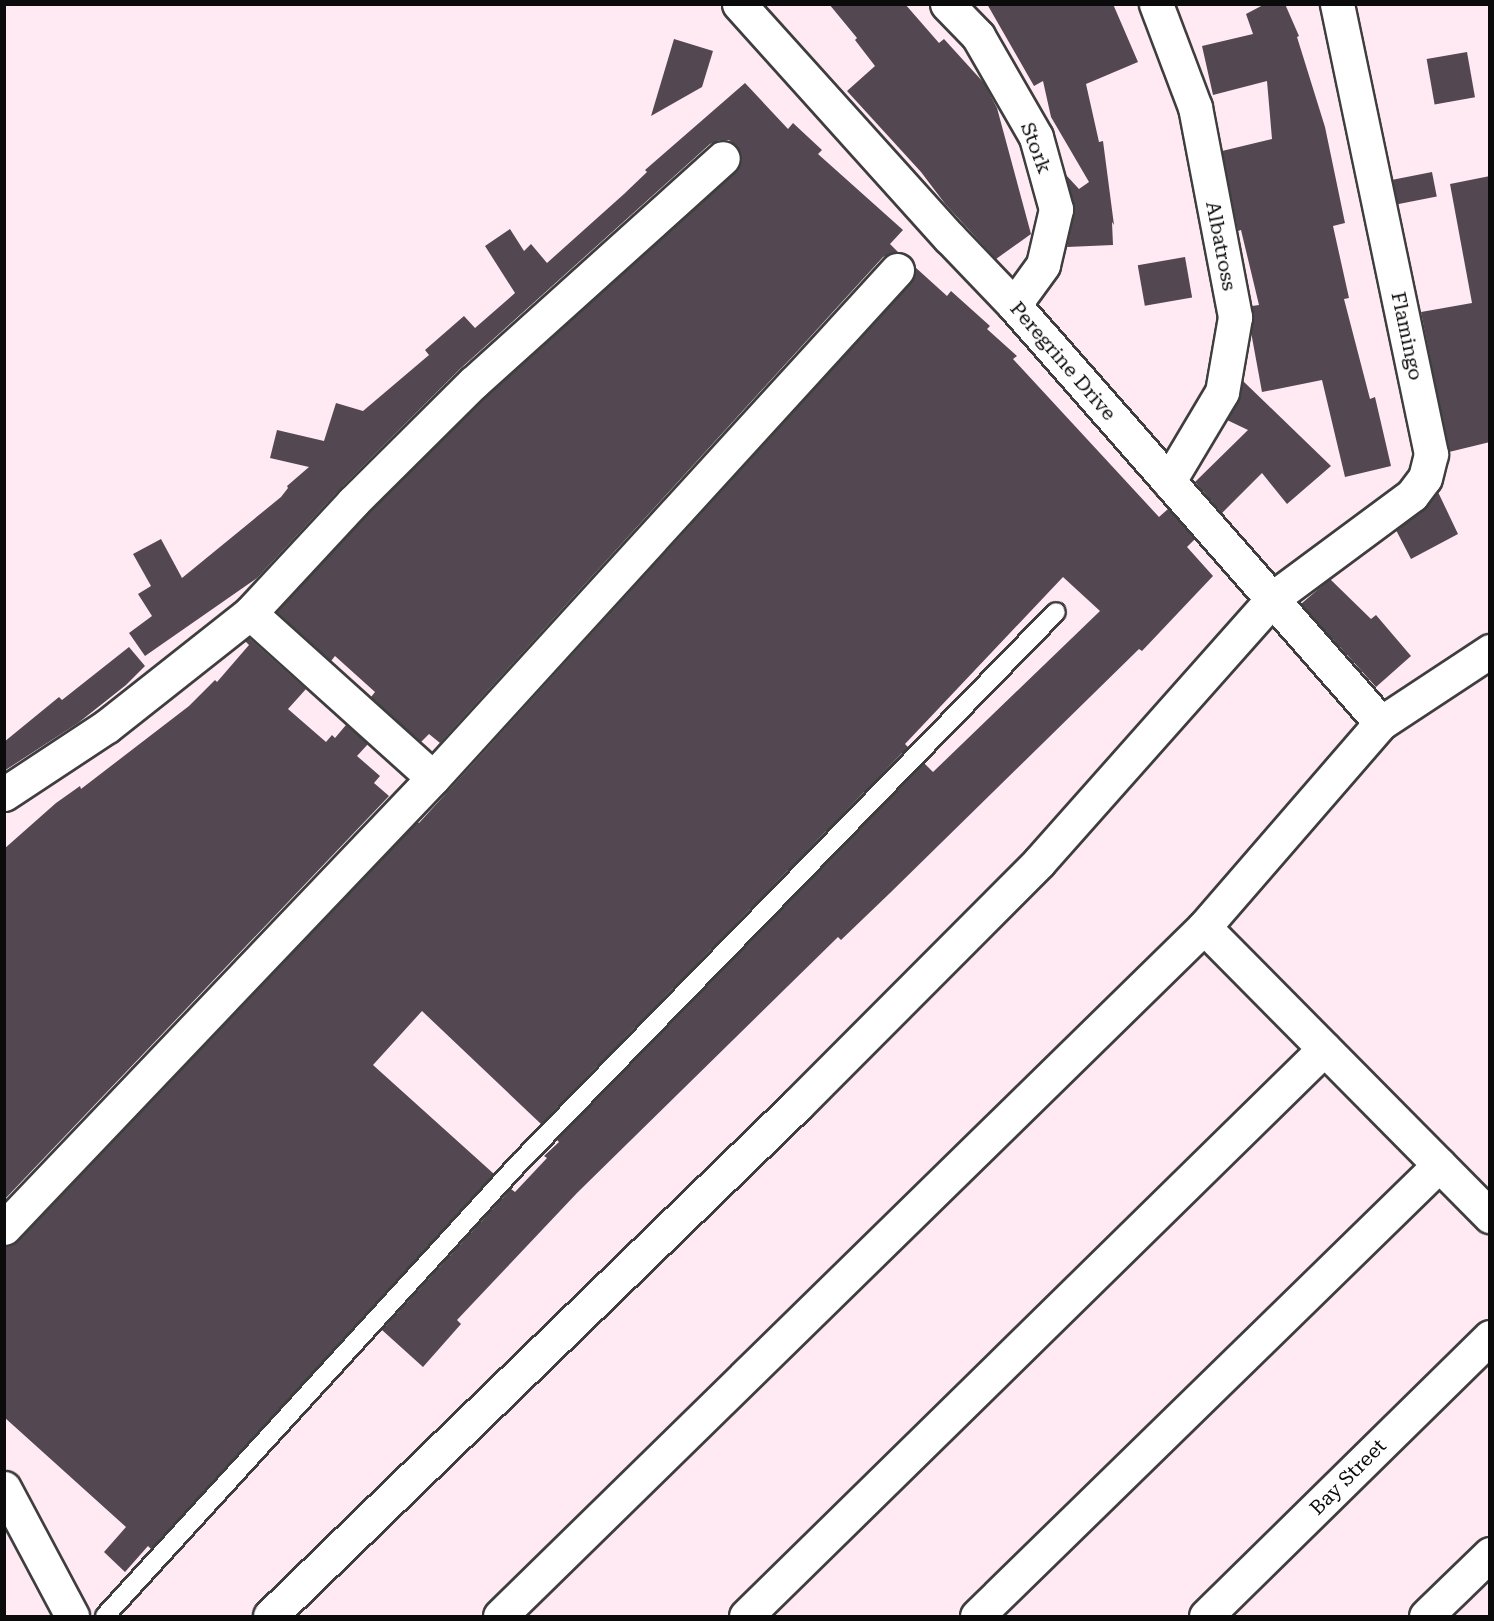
<!DOCTYPE html>
<style>
body{margin:0}
#map{position:relative;width:1494px;height:1621px;overflow:hidden;background:#ffe9f3;font-family:"Roboto Serif",serif}
div>[style]{position:absolute}
.building>*{inset:0;background:#534852;transform-origin:0 0}
.roads{filter:drop-shadow(2px 0 #3e3e3e) drop-shadow(-2px 0 #3e3e3e) drop-shadow(0 2px #3e3e3e) drop-shadow(0 -2px #3e3e3e)}
.service>*{height:18px;margin:-9px;padding:0 9px;transform-origin:9px;border-radius:9px;background:#fff}
.minor>*{height:33px;margin:-16.5px;padding:0 16.5px;transform-origin:16.5px;border-radius:16.5px;background:#fff}
span{translate:-50% -50%;white-space:nowrap;text-align:center;line-height:1.15;-webkit-text-stroke:6px #fff;paint-order:stroke}
.street-label{font-size:20px;color:#0b0b0b}
.frame{position:absolute;inset:0;border:6px solid #0b0b0b;pointer-events:none}
</style>
<div id="map">
<div class="building">
<div style="clip-path:polygon(829px 4px,905px 4px,939px 43px,944px 39px,984px 83px,997px 108px,1031px 234px,996px 259px,946px 205px,921px 172px,847px 91px,875px 66px,855px 40px,857px 38px)"></div>
<div style="clip-path:polygon(987px 4px,1113px 4px,1138px 62px,1086px 84px,1099px 142px,1103px 141px,1114px 225px,1112px 222px,1113px 245px,1067px 247px,1074px 213px,1066px 175px,1079px 189px,1089px 182px,1051px 117px,1043px 81px,1034px 86px)"></div>
<div style="clip-path:polygon(1265px 4px,1285px 4px,1299px 36px,1297px 37px,1325px 127px,1345px 223px,1333px 226px,1349px 298px,1344px 299px,1370px 399px,1375px 397px,1391px 466px,1345px 477px,1322px 380px,1262px 392px,1251px 332px,1252px 306px,1259px 305px,1241px 230px,1238px 231px,1222px 151px,1272px 139px,1267px 81px,1213px 95px,1202px 46px,1253px 34px,1246px 14px)"></div>
<div style="clip-path:polygon(674px 39px,713px 51px,702px 87px,651px 116px)"></div>
<div style="left:1467px;top:52px;width:46px;height:41px;rotate:80deg"></div>
<div style="clip-path:polygon(745px 83px,788px 129px,793px 123px,822px 150px,818px 154px,903px 230px,890px 244px,898px 252px,883px 257px,440px 743px,429px 734px,421px 742px,371px 697px,375px 692px,335px 656px,331px 661px,277px 612px,366px 515px,486px 397px,736px 172px,741px 164px,741px 155px,737px 146px,729px 140px,720px 140px,710px 144px,460px 369px,340px 489px,257px 578px,145px 656px,129px 633px,152px 616px,138px 594px,151px 586px,133px 554px,161px 539px,182px 578px,281px 497px,288px 488px,287px 486px,309px 467px,270px 458px,277px 430px,324px 441px,336px 403px,363px 411px,429px 355px,425px 350px,464px 316px,475px 328px,515px 293px,485px 246px,510px 229px,524px 251px,531px 244px,547px 263px,624px 194px,647px 172px,645px 170px)"></div>
<div style="left:1432px;top:172px;width:25px;height:40px;rotate:79deg"></div>
<div style="clip-path:polygon(1490px 176px,1490px 442px,1449px 452px,1421px 312px,1472px 303px,1450px 184px)"></div>
<div style="left:1185px;top:257px;width:41px;height:48px;rotate:80deg"></div>
<div style="clip-path:polygon(915px 267px,947px 296px,951px 291px,990px 326px,987px 329px,1017px 356px,1013px 359px,1159px 517px,1168px 509px,1195px 539px,1187px 547px,1213px 576px,1142px 651px,1139px 649px,890px 893px,841px 940px,838px 937px,577px 1193px,457px 1320px,461px 1324px,423px 1367px,382px 1330px,511px 1189px,515px 1192px,547px 1158px,544px 1156px,559px 1142px,557px 1140px,924px 763px,933px 772px,1100px 611px,1063px 577px,905px 744px,908px 747px,541px 1124px,422px 1011px,373px 1065px,494px 1174px,151px 1549px,148px 1546px,125px 1572px,104px 1552px,126px 1527px,4px 1417px,4px 1246px,18px 1241px,417px 822px,419px 823px,911px 283px)"></div>
<div style="clip-path:polygon(1243px 381px,1331px 466px,1287px 504px,1262px 473px,1222px 513px,1195px 482px,1248px 430px,1227px 420px,1238px 401px)"></div>
<div style="clip-path:polygon(1438px 492px,1458px 534px,1411px 559px,1396px 530px,1423px 510px)"></div>
<div style="clip-path:polygon(1330px 579px,1371px 619px,1376px 615px,1411px 656px,1376px 687px,1301px 604px)"></div>
<div style="clip-path:polygon(249px 638px,306px 689px,288px 709px,326px 742px,332px 735px,335px 738px,346px 725px,368px 744px,357px 756px,380px 776px,374px 783px,389px 796px,4px 1200px,4px 849px,56px 803px,80px 786px,81px 789px,189px 706px,215px 680px,217px 682px,249px 645px,245px 641px)"></div>
<div style="clip-path:polygon(129px 647px,145px 666px,126px 685px,78px 723px,4px 771px,4px 742px,59px 697px,62px 700px)"></div>
</div>
<div class="roads">
<div class="service">
<div style="left:105px;top:1616px;width:614px;rotate:-47.58deg"></div>
<div style="left:519px;top:1163px;width:769px;rotate:-45.74deg"></div>
</div>
<div class="minor">
<div style="left:739px;top:4px;width:315px;rotate:48deg"></div>
<div style="left:950px;top:238px;width:93px;rotate:46.3deg"></div>
<div style="left:1014px;top:305px;width:556px;rotate:48.72deg"></div>
<div style="left:947px;top:4px;width:45px;rotate:45.9deg"></div>
<div style="left:978px;top:36px;width:116px;rotate:60.1deg"></div>
<div style="left:1036px;top:137px;width:75px;rotate:74.5deg"></div>
<div style="left:1056px;top:209px;width:57px;rotate:103.1deg"></div>
<div style="left:1043px;top:265px;width:49px;rotate:125.9deg"></div>
<div style="left:1156px;top:4px;width:110px;rotate:69.3deg"></div>
<div style="left:1195px;top:107px;width:214px;rotate:79.2deg"></div>
<div style="left:1235px;top:317px;width:76px;rotate:99.8deg"></div>
<div style="left:1222px;top:392px;width:104px;rotate:120.8deg"></div>
<div style="left:250px;top:613px;width:246px;rotate:42deg"></div>
<div style="left:4px;top:794px;width:123px;rotate:-33.4deg"></div>
<div style="left:107px;top:726px;width:182px;rotate:-38.3deg"></div>
<div style="left:250px;top:613px;width:151px;rotate:-47.1deg"></div>
<div style="left:353px;top:502px;width:169px;rotate:-44.8deg"></div>
<div style="left:473px;top:383px;width:336px;rotate:-42deg"></div>
<div style="left:1204px;top:927px;width:407px;rotate:45.3deg"></div>
<div style="left:4px;top:1228px;width:622px;rotate:-46.37deg"></div>
<div style="left:433px;top:778px;width:688px;rotate:-47.59deg"></div>
<div style="left:4px;top:1488px;width:145px;rotate:62deg"></div>
<div style="left:270px;top:1616px;width:734px;rotate:-44.12deg"></div>
<div style="left:797px;top:1105px;width:343px;rotate:-45.1deg"></div>
<div style="left:1039px;top:862px;width:353px;rotate:-48.4deg"></div>
<div style="left:1273px;top:598px;width:173px;rotate:-36.5deg"></div>
<div style="left:1412px;top:495px;width:21px;rotate:-53deg"></div>
<div style="left:1425px;top:478px;width:25px;rotate:-76deg"></div>
<div style="left:1431px;top:454px;width:460px;rotate:-101.8deg"></div>
<div style="left:500px;top:1616px;width:985px;rotate:-44.38deg"></div>
<div style="left:1204px;top:927px;width:270px;rotate:-49.1deg"></div>
<div style="left:1381px;top:723px;width:131px;rotate:-33.4deg"></div>
<div style="left:746px;top:1616px;width:810px;rotate:-44.45deg"></div>
<div style="left:977px;top:1616px;width:646px;rotate:-44.31deg"></div>
<div style="left:1206px;top:1616px;width:398px;rotate:-44.5deg"></div>
<div style="left:1426px;top:1616px;width:89px;rotate:-44.1deg"></div>
</div>
</div>
<div class="street-label">
<span style="left:1036px;top:148px;rotate:69deg">Stork</span>
<span style="left:1221px;top:246px;rotate:79deg">Albatross</span>
<span style="left:1407px;top:336px;rotate:78deg">Flamingo</span>
<span style="left:1063px;top:361px;rotate:49deg">Peregrine Drive</span>
<span style="left:1348px;top:1477px;rotate:-45deg">Bay Street</span>
</div>
<div class="frame"></div>
</div>
